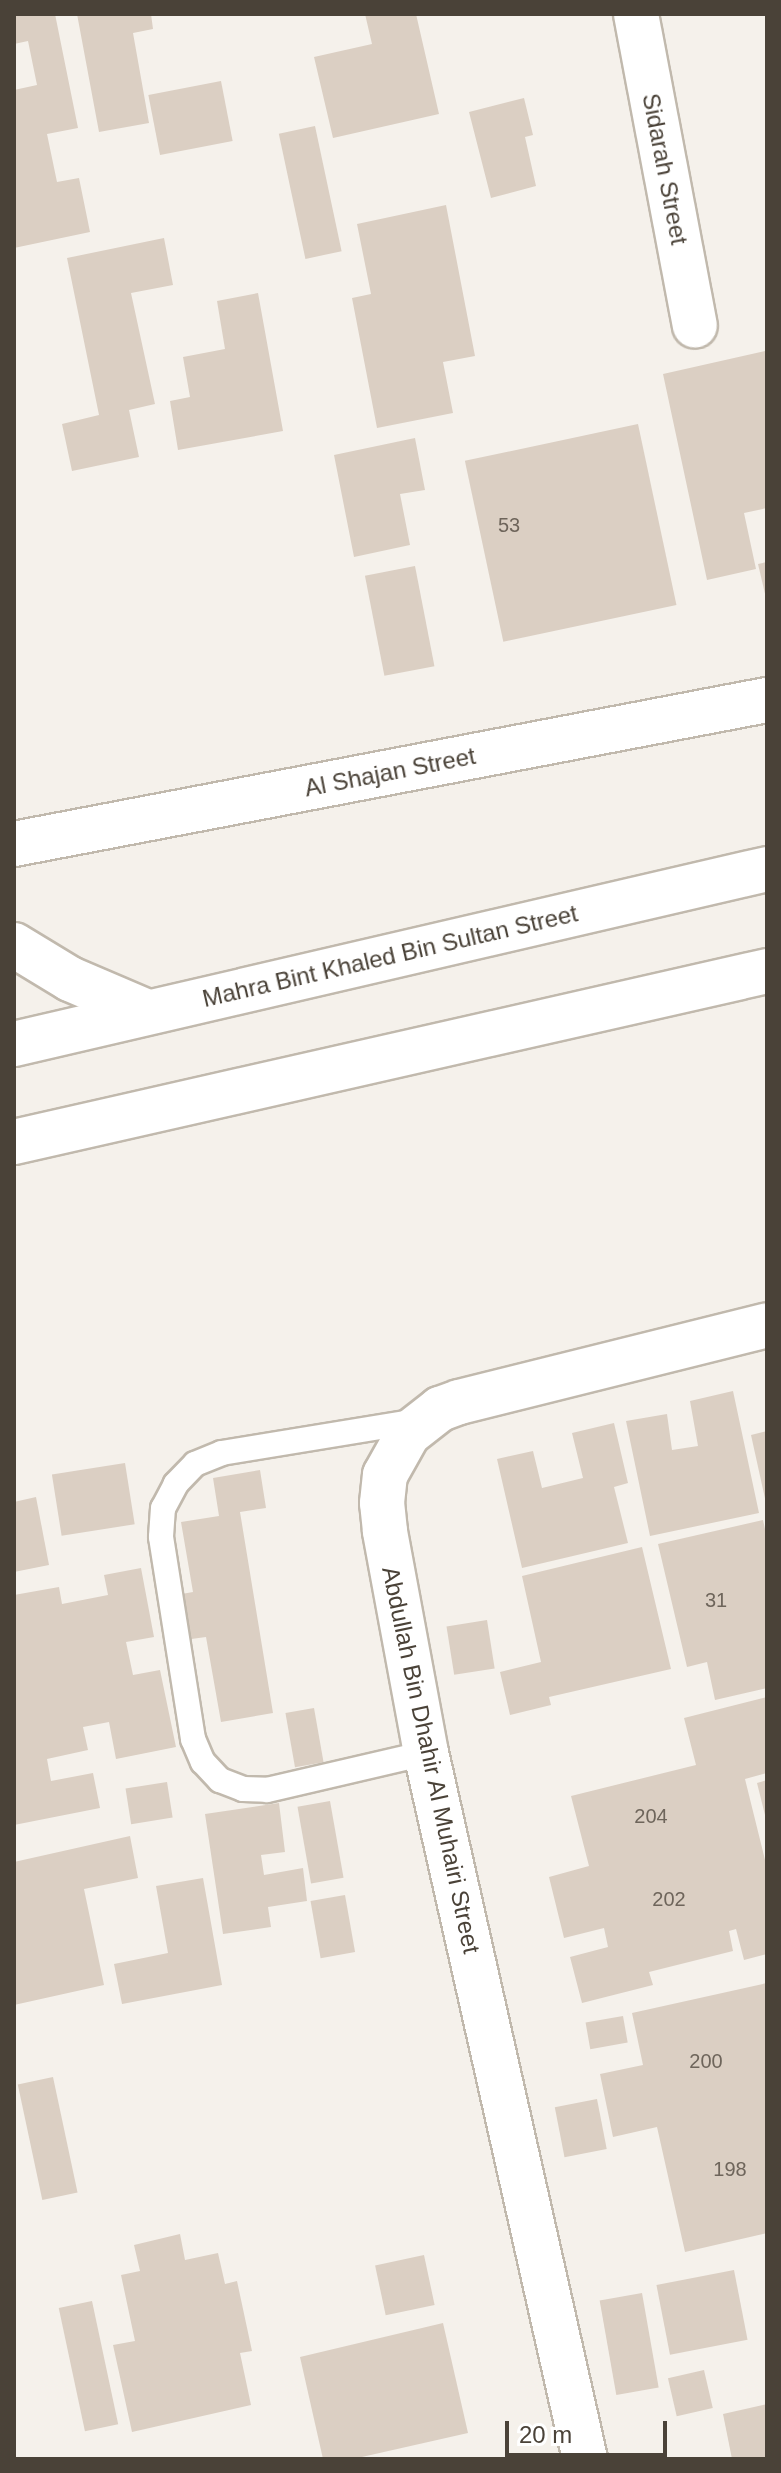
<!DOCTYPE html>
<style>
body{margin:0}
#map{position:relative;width:781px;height:2473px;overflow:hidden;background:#f5f1eb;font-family:Helvetica,sans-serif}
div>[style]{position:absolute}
.building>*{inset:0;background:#dbcfc3;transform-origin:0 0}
.roads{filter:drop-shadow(2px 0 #c1b9ad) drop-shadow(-2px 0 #c1b9ad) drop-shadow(0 2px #c1b9ad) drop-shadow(0 -2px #c1b9ad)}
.service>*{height:24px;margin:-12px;padding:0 12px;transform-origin:12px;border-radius:12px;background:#fff}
.minor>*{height:44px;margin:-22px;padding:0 22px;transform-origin:22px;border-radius:22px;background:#fff}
.tertiary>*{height:44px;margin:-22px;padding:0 22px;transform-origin:22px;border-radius:22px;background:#fff}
span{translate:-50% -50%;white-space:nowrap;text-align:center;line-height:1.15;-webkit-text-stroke:7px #fff;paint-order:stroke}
.number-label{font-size:20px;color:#6e655b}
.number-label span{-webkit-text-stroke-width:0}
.street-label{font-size:24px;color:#4a4238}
.frame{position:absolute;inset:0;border:16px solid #4a4238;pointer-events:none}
.scale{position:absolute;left:505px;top:2421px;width:162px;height:36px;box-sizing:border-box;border:4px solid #4a4238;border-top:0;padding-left:10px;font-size:24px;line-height:28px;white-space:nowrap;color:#4a4238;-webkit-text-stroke:6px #fff;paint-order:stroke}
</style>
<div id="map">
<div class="building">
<div style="clip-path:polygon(14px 14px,55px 14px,78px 128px,47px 134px,57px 182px,79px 178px,90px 232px,14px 248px,14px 90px,37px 85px,28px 41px,14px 44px)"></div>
<div style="clip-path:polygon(77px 14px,151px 14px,153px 29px,133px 33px,149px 123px,99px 132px)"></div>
<div style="clip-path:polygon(365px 14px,416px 14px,439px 114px,333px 138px,314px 57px,372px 44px)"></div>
<div style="left:221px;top:81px;width:61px;height:74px;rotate:79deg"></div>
<div style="clip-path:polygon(524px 98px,533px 135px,525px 137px,536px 186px,491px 198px,469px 112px)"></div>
<div style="left:315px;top:126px;width:128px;height:37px;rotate:78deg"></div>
<div style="clip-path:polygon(446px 205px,475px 356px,443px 362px,453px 413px,377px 428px,352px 298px,371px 294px,357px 224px)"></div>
<div style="clip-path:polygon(164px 238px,173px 285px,131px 293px,155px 404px,129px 410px,139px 457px,72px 471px,62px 424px,99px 415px,67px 258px)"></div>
<div style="clip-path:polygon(258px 293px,283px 431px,178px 450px,170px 401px,190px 397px,183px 357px,225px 349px,217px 301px)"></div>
<div style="clip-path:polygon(765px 351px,767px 508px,744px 513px,756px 569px,707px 580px,663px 374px)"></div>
<div style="left:638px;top:424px;width:185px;height:177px;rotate:78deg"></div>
<div style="clip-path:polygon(415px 438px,425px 490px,400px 494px,410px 545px,354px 557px,334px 455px)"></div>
<div style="clip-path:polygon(767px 562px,767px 598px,766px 598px,758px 564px)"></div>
<div style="left:415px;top:566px;width:102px;height:51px;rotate:79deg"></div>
<div style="clip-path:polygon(733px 1391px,759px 1513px,650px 1536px,626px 1421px,667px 1414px,672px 1450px,698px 1446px,690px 1401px)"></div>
<div style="clip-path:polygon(614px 1423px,628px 1483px,614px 1487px,628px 1543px,522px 1568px,497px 1459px,533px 1451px,542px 1488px,583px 1478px,572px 1433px)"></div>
<div style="clip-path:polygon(767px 1431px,767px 1503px,766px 1503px,751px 1435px)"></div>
<div style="left:125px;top:1463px;width:62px;height:74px;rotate:81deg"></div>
<div style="clip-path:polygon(260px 1470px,266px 1508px,240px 1512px,273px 1713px,221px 1722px,206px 1637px,184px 1640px,176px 1595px,193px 1592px,181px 1522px,219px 1516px,213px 1478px)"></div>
<div style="clip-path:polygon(36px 1497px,49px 1565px,14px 1572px,14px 1502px)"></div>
<div style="clip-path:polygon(763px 1520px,767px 1538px,767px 1688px,715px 1700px,707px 1662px,687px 1667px,658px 1544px)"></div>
<div style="clip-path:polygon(642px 1547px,671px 1669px,549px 1697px,551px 1705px,510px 1715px,500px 1672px,541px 1662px,522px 1576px)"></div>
<div style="clip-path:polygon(141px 1568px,154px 1637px,126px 1642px,133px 1675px,160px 1670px,176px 1747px,116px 1759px,109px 1722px,83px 1727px,88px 1750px,47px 1759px,51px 1781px,93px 1773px,100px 1808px,14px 1825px,14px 1595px,59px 1587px,62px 1604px,108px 1595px,104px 1575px)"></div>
<div style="left:487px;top:1620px;width:49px;height:41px;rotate:81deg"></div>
<div style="clip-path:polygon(767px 1697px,767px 1773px,745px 1779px,767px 1868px,767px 1954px,744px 1960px,736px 1929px,729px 1931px,733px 1951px,649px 1972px,653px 1985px,582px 2003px,570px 1957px,608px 1947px,604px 1928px,564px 1938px,549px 1877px,589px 1866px,571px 1796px,696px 1765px,684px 1718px)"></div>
<div style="left:314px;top:1708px;width:55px;height:29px;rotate:80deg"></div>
<div style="clip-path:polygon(767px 1780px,767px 1819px,766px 1819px,757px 1783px)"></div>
<div style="left:167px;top:1782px;width:36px;height:42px;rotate:81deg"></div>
<div style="left:330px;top:1801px;width:78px;height:33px;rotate:80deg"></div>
<div style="clip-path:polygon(279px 1803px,285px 1852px,261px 1855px,264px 1875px,303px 1868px,307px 1901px,268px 1907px,271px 1927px,223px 1934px,205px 1814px)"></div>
<div style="clip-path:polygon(130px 1836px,138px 1878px,84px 1889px,104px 1985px,14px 2005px,14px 1862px)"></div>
<div style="clip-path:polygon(203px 1878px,222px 1985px,122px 2004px,114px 1964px,168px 1953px,156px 1886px)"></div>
<div style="left:345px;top:1895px;width:58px;height:35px;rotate:80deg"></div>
<div style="clip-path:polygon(767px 1983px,767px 2233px,685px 2252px,657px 2127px,613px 2137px,600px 2074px,643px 2065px,632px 2013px)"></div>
<div style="left:623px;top:2016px;width:27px;height:38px;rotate:80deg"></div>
<div style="left:53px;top:2077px;width:118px;height:36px;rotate:78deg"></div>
<div style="left:597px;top:2099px;width:51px;height:43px;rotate:79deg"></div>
<div style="clip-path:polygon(180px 2234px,185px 2260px,218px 2253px,225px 2284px,237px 2281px,252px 2351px,240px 2353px,251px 2405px,132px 2432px,113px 2345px,135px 2341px,121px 2275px,140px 2271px,134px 2245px)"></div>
<div style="left:424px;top:2255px;width:51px;height:50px;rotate:78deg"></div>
<div style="left:734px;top:2270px;width:71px;height:79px;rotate:79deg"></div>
<div style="left:642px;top:2293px;width:96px;height:43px;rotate:80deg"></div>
<div style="left:92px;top:2301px;width:126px;height:34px;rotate:78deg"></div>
<div style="clip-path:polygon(443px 2323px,468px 2433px,353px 2459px,323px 2459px,300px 2357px)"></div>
<div style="left:704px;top:2370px;width:39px;height:37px;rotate:77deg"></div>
<div style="clip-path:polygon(767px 2404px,767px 2459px,732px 2459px,723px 2414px)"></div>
</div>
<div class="roads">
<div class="service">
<div style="left:417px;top:1421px;width:198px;rotate:170.7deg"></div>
<div style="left:222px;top:1453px;width:29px;rotate:158deg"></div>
<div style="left:195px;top:1464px;width:28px;rotate:134deg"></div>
<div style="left:176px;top:1484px;width:27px;rotate:118deg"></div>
<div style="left:163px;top:1508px;width:29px;rotate:94deg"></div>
<div style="left:161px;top:1537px;width:205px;rotate:81deg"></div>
<div style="left:193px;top:1739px;width:25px;rotate:67deg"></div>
<div style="left:203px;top:1762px;width:25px;rotate:47deg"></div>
<div style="left:220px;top:1780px;width:25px;rotate:21deg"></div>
<div style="left:243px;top:1789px;width:24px;rotate:2deg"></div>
<div style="left:267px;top:1790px;width:163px;rotate:-13.1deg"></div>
</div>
<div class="minor">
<div style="left:636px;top:14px;width:317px;rotate:79.3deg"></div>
<div style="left:14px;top:844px;width:767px;rotate:-10.83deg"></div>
<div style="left:14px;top:945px;width:66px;rotate:31.3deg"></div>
<div style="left:70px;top:979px;width:84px;rotate:23.2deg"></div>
<div style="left:585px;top:2459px;width:724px;rotate:-102.69deg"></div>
<div style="left:426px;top:1753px;width:226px;rotate:-100.5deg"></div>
<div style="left:385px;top:1531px;width:28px;rotate:-96deg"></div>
<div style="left:382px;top:1503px;width:28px;rotate:-84deg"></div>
<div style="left:385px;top:1475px;width:47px;rotate:-60.7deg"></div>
<div style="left:408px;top:1434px;width:41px;rotate:-38deg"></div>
<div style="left:440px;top:1409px;width:20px;rotate:-20deg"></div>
<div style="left:459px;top:1402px;width:317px;rotate:-14deg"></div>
</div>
<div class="tertiary">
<div style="left:14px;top:1044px;width:773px;rotate:-13.08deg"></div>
<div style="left:14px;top:1142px;width:772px;rotate:-12.79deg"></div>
</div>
</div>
<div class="number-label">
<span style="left:509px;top:525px">53</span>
<span style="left:716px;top:1600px">31</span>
<span style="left:651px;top:1816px">204</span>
<span style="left:669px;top:1899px">202</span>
<span style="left:706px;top:2061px">200</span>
<span style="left:730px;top:2169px">198</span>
</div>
<div class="street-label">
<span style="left:665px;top:169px;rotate:79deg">Sidarah Street</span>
<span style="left:390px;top:772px;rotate:-11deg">Al Shajan Street</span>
<span style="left:390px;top:956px;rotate:-13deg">Mahra Bint Khaled Bin Sultan Street</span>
<span style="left:431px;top:1760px;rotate:78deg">Abdullah Bin Dhahir Al Muhairi Street</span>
</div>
<div class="frame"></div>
<div class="scale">20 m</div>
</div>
